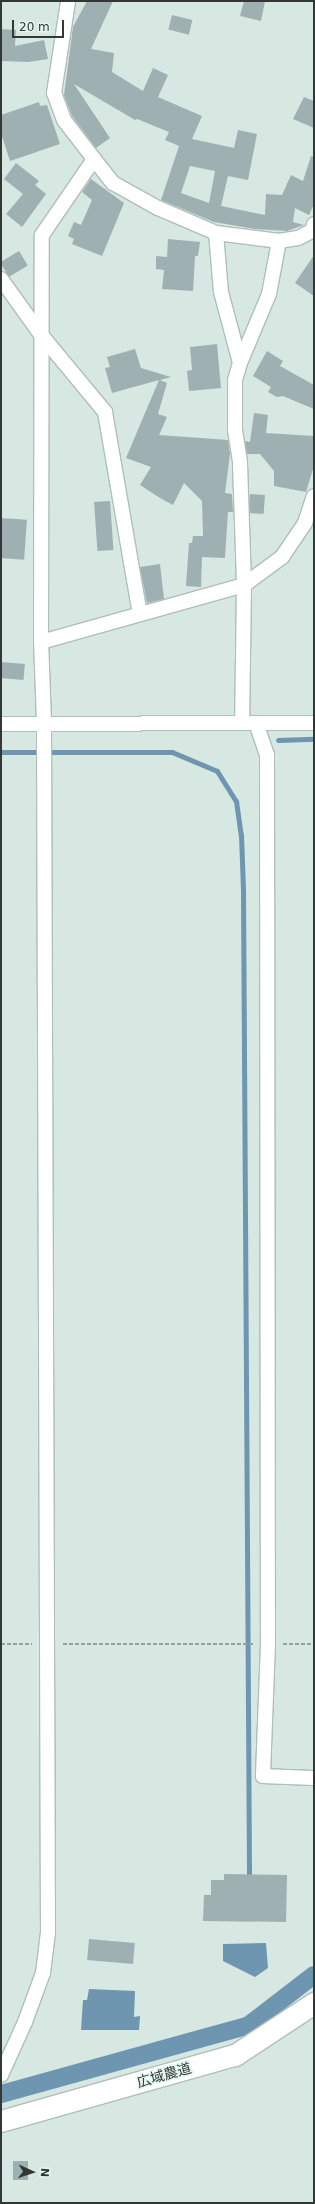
<!DOCTYPE html>
<meta charset="utf-8">
<style>
body{margin:0}
#map{position:relative;width:315px;height:2204px;overflow:hidden;background:#d6e8e1;font-family:"DejaVu Sans","Noto Sans JP",sans-serif}
div>[style]{position:absolute}
.water>*{inset:0;background:#6e96b0}
.stream>*{height:5px;margin:-2.5px;padding:0 2.5px;transform-origin:2.5px;border-radius:2.5px;background:#6e96b0}
.canal>*{height:18px;margin:-9px;padding:0 9px;transform-origin:9px;border-radius:9px;background:#6e96b0}
.building>*{inset:0;background:#9eb0b2;transform-origin:0 0}
.path>*{height:2.5px;margin-top:-1.25px;transform-origin:0;background:repeating-linear-gradient(90deg,#94a19c 0 4px,transparent 0 6px)}
.roads{filter:drop-shadow(1px 0 #aebfb9) drop-shadow(-1px 0 #aebfb9) drop-shadow(0 1px #aebfb9) drop-shadow(0 -1px #aebfb9)}
.street>*{height:14px;margin:-7px;padding:0 7px;transform-origin:7px;border-radius:7px;background:#fff}
.secondary>*{height:21px;margin:-10.5px;padding:0 10.5px;transform-origin:10.5px;border-radius:10.5px;background:#fff}
span{translate:-50% -50%;white-space:nowrap;text-align:center;line-height:1.15;-webkit-text-stroke:3px #e3f5ee;paint-order:stroke}
.street-label{font-size:14px;color:#313835}
.frame{position:absolute;inset:0;border:2px solid #313835;pointer-events:none}
.north{position:absolute;left:12px;top:2152px;width:40px;height:40px;-webkit-text-stroke:3px #e3f5ee;paint-order:stroke;rotate:93deg;font-size:11px;font-weight:700;line-height:16px;text-align:center;color:#313835}
.north::after{content:'';display:block;margin:auto;width:14px;height:18px;background:#313835;clip-path:polygon(50% 0,100% 100%,50% 72%,0 100%)}
.scale{position:absolute;left:12px;top:20px;width:52px;height:18px;box-sizing:border-box;border:2px solid #313835;border-top:0;padding-left:5px;font-size:12px;line-height:14px;white-space:nowrap;color:#313835;-webkit-text-stroke:3px #e3f5ee;paint-order:stroke}
</style>
<div id="map">
<div class="water">
<div style="clip-path:polygon(266px 1943px,268px 1968px,255px 1977px,223px 1961px,223px 1944px)"></div>
<div style="clip-path:polygon(89px 1989px,135px 1991px,134px 2017px,140px 2016px,139px 2030px,81px 2030px,83px 2000px,87px 2000px)"></div>
</div>
<div class="stream">
<div style="left:278px;top:740px;width:36px;rotate:-2deg"></div>
<div style="left:1px;top:752px;width:171px"></div>
<div style="left:172px;top:752px;width:49px;rotate:22.9deg"></div>
<div style="left:217px;top:771px;width:36px;rotate:58deg"></div>
<div style="left:236px;top:801px;width:34px;rotate:82deg"></div>
<div style="left:241px;top:835px;width:55px;rotate:87.9deg"></div>
<div style="left:243px;top:890px;width:990px;rotate:89.65deg"></div>
</div>
<div class="canal">
<div style="left:1px;top:2094px;width:257px;rotate:-15.5deg"></div>
<div style="left:249px;top:2025px;width:82px;rotate:-37.6deg"></div>
</div>
<div class="building">
<div style="clip-path:polygon(evenodd,87px 1px,113px 1px,91px 49px,114px 53px,112px 72px,143px 91px,153px 68px,168px 75px,158px 97px,202px 116px,192px 139px,234px 148px,238px 130px,257px 134px,248px 180px,228px 176px,221px 206px,265px 215px,266px 194px,282px 195px,291px 175px,303px 181px,311px 156px,314px 157px,314px 204px,309px 215px,295px 208px,293px 222px,304px 225px,287px 231px,255px 229px,214px 222px,161px 200px,179px 146px,165px 140px,169px 132px,137px 119px,135px 120px,74px 84px,110px 138px,96px 148px,72px 116px,64px 95px,73px 27px,87px 1px,190px 166px,215px 171px,209px 203px,181px 193px,190px 166px)"></div>
<div style="clip-path:polygon(244px 1px,265px 1px,261px 21px,240px 16px)"></div>
<div style="left:172px;top:15px;width:21px;height:15px;rotate:14deg"></div>
<div style="clip-path:polygon(1px 29px,16px 30px,15px 46px,44px 40px,48px 59px,28px 62px,1px 61px)"></div>
<div style="clip-path:polygon(304px 97px,314px 101px,314px 128px,293px 119px)"></div>
<div style="clip-path:polygon(39px 102px,40px 106px,47px 105px,60px 144px,10px 161px,1px 133px,1px 115px)"></div>
<div style="clip-path:polygon(16px 163px,39px 181px,35px 185px,46px 194px,22px 227px,6px 214px,23px 194px,4px 179px)"></div>
<div style="clip-path:polygon(91px 179px,124px 203px,102px 256px,72px 244px,74px 239px,68px 236px,74px 222px,81px 225px,92px 200px,82px 192px)"></div>
<div style="clip-path:polygon(168px 239px,200px 242px,198px 256px,195px 256px,193px 291px,162px 289px,164px 270px,156px 269px,156px 256px,167px 257px)"></div>
<div style="left:19px;top:251px;width:17px;height:22px;rotate:59deg"></div>
<div style="clip-path:polygon(314px 255px,314px 296px,295px 283px)"></div>
<div style="clip-path:polygon(217px 344px,221px 388px,189px 391px,187px 371px,192px 370px,190px 347px)"></div>
<div style="clip-path:polygon(135px 349px,141px 368px,171px 377px,160px 380px,167px 383px,158px 414px,167px 417px,159px 435px,228px 440px,230px 454px,225px 493px,232px 494px,233px 512px,228px 512px,225px 558px,202px 557px,201px 587px,186px 586px,189px 543px,192px 543px,193px 536px,203px 536px,202px 501px,184px 483px,173px 505px,160px 498px,140px 485px,151px 467px,126px 458px,159px 380px,112px 393px,105px 368px,110px 367px,107px 357px)"></div>
<div style="clip-path:polygon(267px 351px,283px 361px,280px 366px,314px 385px,314px 409px,283px 396px,277px 397px,268px 392px,271px 387px,253px 376px)"></div>
<div style="clip-path:polygon(254px 413px,268px 415px,266px 433px,314px 436px,314px 466px,306px 492px,274px 486px,274px 471px,260px 454px,247px 454px,245px 441px,250px 442px)"></div>
<div style="left:250px;top:494px;width:15px;height:19px;rotate:4deg"></div>
<div style="left:110px;top:501px;width:49px;height:16px;rotate:86deg"></div>
<div style="left:1px;top:518px;width:26px;height:40px;rotate:4deg"></div>
<div style="clip-path:polygon(160px 564px,164px 599px,147px 603px,140px 567px)"></div>
<div style="left:1px;top:662px;width:24px;height:16px;rotate:5deg"></div>
<div style="clip-path:polygon(224px 1874px,287px 1875px,286px 1922px,203px 1921px,204px 1895px,211px 1895px,211px 1880px,224px 1880px)"></div>
<div style="left:89px;top:1939px;width:46px;height:21px;rotate:5deg"></div>
<div style="left:13px;top:2161px;width:15px;height:19px"></div>
</div>
<div class="path">
<div style="left:1px;top:1644px;width:31px"></div>
<div style="left:63px;top:1644px;width:191px"></div>
<div style="left:283px;top:1644px;width:31px"></div>
</div>
<div class="roads">
<div class="street">
<div style="left:94px;top:159px;width:31px;rotate:52deg"></div>
<div style="left:113px;top:183px;width:51px;rotate:29.1deg"></div>
<div style="left:158px;top:208px;width:63px;rotate:23.3deg"></div>
<div style="left:216px;top:233px;width:59px;rotate:85.2deg"></div>
<div style="left:221px;top:292px;width:73px;rotate:75deg"></div>
<div style="left:240px;top:363px;width:18px;rotate:106deg"></div>
<div style="left:235px;top:380px;width:50px;rotate:90deg"></div>
<div style="left:235px;top:430px;width:33px;rotate:81deg"></div>
<div style="left:240px;top:463px;width:122px;rotate:88.1deg"></div>
<div style="left:244px;top:585px;width:138px;rotate:90.8deg"></div>
<div style="left:216px;top:233px;width:64px;rotate:7.2deg"></div>
<div style="left:279px;top:241px;width:19px;rotate:-9deg"></div>
<div style="left:298px;top:238px;width:16px;rotate:-27deg"></div>
<div style="left:312px;top:231px;width:7px;rotate:-74deg"></div>
<div style="left:1px;top:279px;width:70px;rotate:54.3deg"></div>
<div style="left:42px;top:336px;width:99px;rotate:50.3deg"></div>
<div style="left:105px;top:412px;width:205px;rotate:80.2deg"></div>
<div style="left:240px;top:363px;width:75px;rotate:-67.2deg"></div>
<div style="left:269px;top:294px;width:54px;rotate:-79.3deg"></div>
<div style="left:41px;top:642px;width:211px;rotate:-15.7deg"></div>
<div style="left:244px;top:585px;width:47px;rotate:-36.4deg"></div>
<div style="left:282px;top:557px;width:41px;rotate:-55.9deg"></div>
<div style="left:305px;top:523px;width:28px;rotate:-72deg"></div>
<div style="left:256px;top:723px;width:34px;rotate:71deg"></div>
<div style="left:267px;top:755px;width:889px;rotate:89.94deg"></div>
<div style="left:268px;top:1644px;width:132px;rotate:92.2deg"></div>
<div style="left:263px;top:1776px;width:51px;rotate:2.2deg"></div>
<div style="left:1px;top:724px;width:313px;rotate:-0.2deg"></div>
<div style="left:1px;top:2075px;width:58px;rotate:-65.6deg"></div>
<div style="left:25px;top:2022px;width:52px;rotate:-69.8deg"></div>
<div style="left:43px;top:1973px;width:39px;rotate:-83deg"></div>
<div style="left:48px;top:1934px;width:1212px;rotate:-90.19deg"></div>
<div style="left:44px;top:722px;width:80px;rotate:-92.1deg"></div>
<div style="left:41px;top:642px;width:407px;rotate:-89.9deg"></div>
<div style="left:42px;top:235px;width:92px;rotate:-55.6deg"></div>
<div style="left:94px;top:159px;width:49px;rotate:-127.6deg"></div>
<div style="left:64px;top:120px;width:29px;rotate:-110deg"></div>
<div style="left:54px;top:93px;width:93px;rotate:-81.3deg"></div>
</div>
<div class="secondary">
<div style="left:1px;top:2121px;width:243px;rotate:-15.8deg"></div>
<div style="left:235px;top:2055px;width:95px;rotate:-33.4deg"></div>
</div>
</div>
<div class="street-label">
<span style="left:164px;top:2075px;rotate:-16deg">広域農道</span>
</div>
<div class="frame"></div>
<div class="north">N</div>
<div class="scale">20 m</div>
</div>
